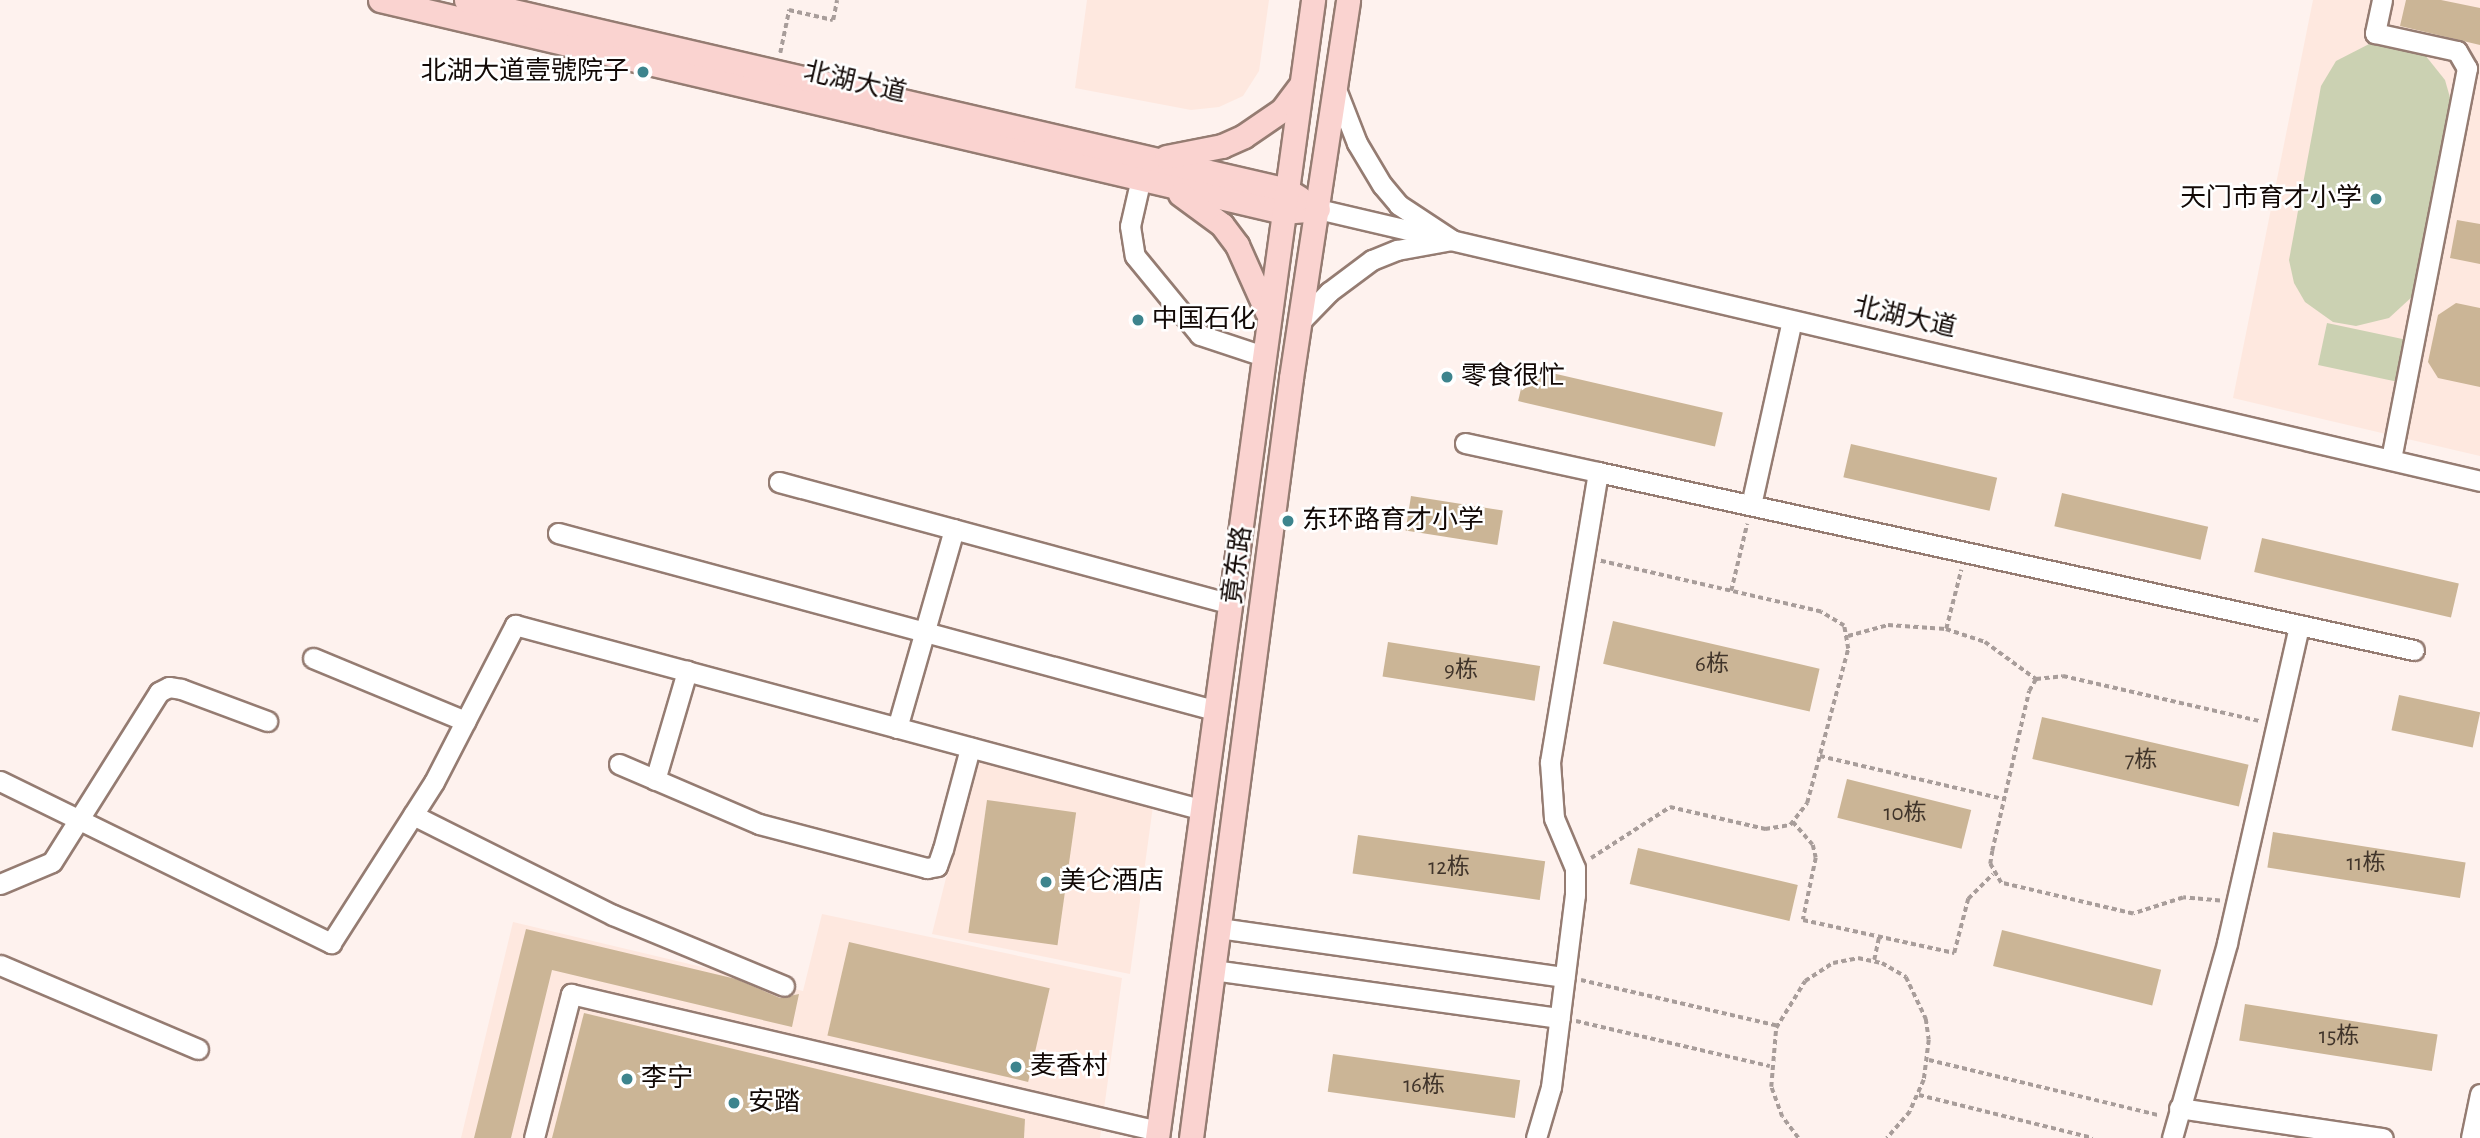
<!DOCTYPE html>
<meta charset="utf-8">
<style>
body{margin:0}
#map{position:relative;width:2480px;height:1138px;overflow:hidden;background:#fef2ee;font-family:"Alegreya Sans","Noto Sans SC",sans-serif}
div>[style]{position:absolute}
.built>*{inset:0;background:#fee8df}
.green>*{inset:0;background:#cbd1b2;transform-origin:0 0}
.building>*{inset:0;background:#cbb596;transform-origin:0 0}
.path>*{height:3.5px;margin-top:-1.75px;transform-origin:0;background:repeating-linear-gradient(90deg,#a89d9a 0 5px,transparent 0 8.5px)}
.roads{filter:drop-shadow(2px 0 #957c72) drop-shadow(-2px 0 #957c72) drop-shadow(0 2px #957c72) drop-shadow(0 -2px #957c72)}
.minor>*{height:19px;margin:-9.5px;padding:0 9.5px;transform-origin:9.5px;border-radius:9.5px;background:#fff}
.major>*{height:23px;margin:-11.5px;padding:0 11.5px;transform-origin:11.5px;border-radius:11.5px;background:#fad3d0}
.dots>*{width:19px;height:19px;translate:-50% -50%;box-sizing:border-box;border:4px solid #fff;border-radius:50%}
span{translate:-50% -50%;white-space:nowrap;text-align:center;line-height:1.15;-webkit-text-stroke:5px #fff;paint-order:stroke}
.number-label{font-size:23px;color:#40342a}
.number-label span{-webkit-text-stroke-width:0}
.poi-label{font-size:26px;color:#120906}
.right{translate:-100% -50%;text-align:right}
.left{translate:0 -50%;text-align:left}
.street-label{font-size:26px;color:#120906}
</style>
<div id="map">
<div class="built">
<div style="clip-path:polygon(1087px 0,1269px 0,1259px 71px,1243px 96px,1219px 107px,1191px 110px,1075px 88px)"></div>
<div style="clip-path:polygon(2313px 0,2480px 0,2480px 456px,2233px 398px)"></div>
<div style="clip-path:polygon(976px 758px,1153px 806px,1130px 974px,932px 934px)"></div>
<div style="clip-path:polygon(822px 914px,1122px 978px,1100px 1138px,461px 1138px,513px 922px,803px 991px)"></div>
</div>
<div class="green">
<div style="clip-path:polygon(2373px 42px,2425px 55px,2445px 80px,2451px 101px,2414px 295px,2389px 318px,2356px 326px,2333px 322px,2305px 302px,2294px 283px,2289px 260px,2321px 86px,2336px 61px)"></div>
<div style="left:2327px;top:323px;width:82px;height:43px;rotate:12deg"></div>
</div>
<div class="building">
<div style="clip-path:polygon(2406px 0,2441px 0,2480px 8px,2480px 45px,2400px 26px)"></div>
<div style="clip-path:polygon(2457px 220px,2480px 224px,2480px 264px,2450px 258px)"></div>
<div style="clip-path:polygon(2456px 303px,2480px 308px,2480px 387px,2438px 378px,2428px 362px,2438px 315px)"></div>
<div style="left:1526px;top:367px;width:202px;height:35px;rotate:13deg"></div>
<div style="left:1851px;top:444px;width:150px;height:34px;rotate:13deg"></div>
<div style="left:2062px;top:493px;width:150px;height:34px;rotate:13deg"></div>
<div style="left:1411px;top:496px;width:93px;height:35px;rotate:9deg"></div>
<div style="left:2262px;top:538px;width:202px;height:35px;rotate:13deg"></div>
<div style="left:1613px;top:621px;width:212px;height:44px;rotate:13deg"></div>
<div style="left:1388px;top:642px;width:154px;height:35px;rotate:9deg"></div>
<div style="left:2399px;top:695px;width:83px;height:36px;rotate:12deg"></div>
<div style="left:2042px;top:717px;width:212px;height:43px;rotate:13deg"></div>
<div style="left:1847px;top:779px;width:128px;height:40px;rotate:14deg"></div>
<div style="left:987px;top:800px;width:90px;height:134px;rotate:8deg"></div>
<div style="left:2273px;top:832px;width:195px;height:36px;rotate:9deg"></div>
<div style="left:1358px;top:835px;width:189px;height:39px;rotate:8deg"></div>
<div style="left:1638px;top:848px;width:164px;height:37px;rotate:13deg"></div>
<div style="clip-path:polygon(526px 929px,736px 979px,780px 998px,799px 994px,792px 1027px,552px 970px,511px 1138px,474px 1138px)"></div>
<div style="left:2002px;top:930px;width:164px;height:37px;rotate:14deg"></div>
<div style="left:849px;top:942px;width:206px;height:96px;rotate:13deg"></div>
<div style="left:2245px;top:1004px;width:195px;height:37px;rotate:9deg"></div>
<div style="clip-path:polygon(584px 1013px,1025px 1119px,1024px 1138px,552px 1138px)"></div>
<div style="left:1333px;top:1054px;width:189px;height:38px;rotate:8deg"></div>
</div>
<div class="path">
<div style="left:780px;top:53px;width:44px;rotate:-78.2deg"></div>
<div style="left:789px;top:10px;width:45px;rotate:12.8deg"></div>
<div style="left:833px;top:20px;width:20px;rotate:-79deg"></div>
<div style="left:1731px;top:591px;width:69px;rotate:-76.6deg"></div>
<div style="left:1946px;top:629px;width:61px;rotate:-75.7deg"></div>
<div style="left:1848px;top:636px;width:41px;rotate:-15.4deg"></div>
<div style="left:1888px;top:625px;width:58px;rotate:3.9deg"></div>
<div style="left:1946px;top:629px;width:41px;rotate:18.4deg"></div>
<div style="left:1985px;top:642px;width:63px;rotate:36deg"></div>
<div style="left:1820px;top:756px;width:189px;rotate:13.2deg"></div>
<div style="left:1793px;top:822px;width:30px;rotate:49deg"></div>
<div style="left:1813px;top:845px;width:13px;rotate:77deg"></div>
<div style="left:1816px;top:858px;width:63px;rotate:101.8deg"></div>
<div style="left:1803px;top:920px;width:155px;rotate:12.3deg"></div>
<div style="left:1954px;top:953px;width:56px;rotate:-75.5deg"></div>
<div style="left:1968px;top:899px;width:35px;rotate:-45deg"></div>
<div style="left:1591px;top:858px;width:94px;rotate:-32.8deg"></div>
<div style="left:1670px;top:807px;width:98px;rotate:13deg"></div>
<div style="left:1765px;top:829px;width:25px;rotate:-9deg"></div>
<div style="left:1790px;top:825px;width:28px;rotate:-52deg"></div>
<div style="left:1807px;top:803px;width:159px;rotate:-75.1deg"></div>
<div style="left:1848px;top:649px;width:23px;rotate:-100deg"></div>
<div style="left:1844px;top:626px;width:27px;rotate:-149deg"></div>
<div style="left:1821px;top:612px;width:227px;rotate:-167deg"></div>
<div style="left:2220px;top:901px;width:37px;rotate:-175deg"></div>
<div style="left:2183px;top:898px;width:52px;rotate:162.3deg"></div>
<div style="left:2133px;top:914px;width:136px;rotate:-166.8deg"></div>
<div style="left:2001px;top:883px;width:22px;rotate:-120deg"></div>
<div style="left:1990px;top:864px;width:13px;rotate:-81deg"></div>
<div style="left:1992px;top:851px;width:164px;rotate:-77deg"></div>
<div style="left:2029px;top:691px;width:14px;rotate:-60deg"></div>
<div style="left:2036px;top:679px;width:27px;rotate:-6deg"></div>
<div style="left:2063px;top:676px;width:201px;rotate:12.9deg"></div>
<div style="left:1874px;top:960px;width:25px;rotate:-78deg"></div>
<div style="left:1581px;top:980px;width:202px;rotate:13.1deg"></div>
<div style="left:1576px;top:1021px;width:199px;rotate:13.1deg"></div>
<div style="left:1929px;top:1060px;width:236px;rotate:13.5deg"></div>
<div style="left:1919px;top:1095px;width:179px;rotate:13.9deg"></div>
<div style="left:1798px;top:1138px;width:26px;rotate:-127deg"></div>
<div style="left:1782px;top:1117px;width:32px;rotate:-110deg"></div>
<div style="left:1771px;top:1087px;width:59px;rotate:-85.2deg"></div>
<div style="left:1776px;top:1028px;width:55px;rotate:-58.3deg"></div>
<div style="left:1805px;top:981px;width:33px;rotate:-33deg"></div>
<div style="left:1833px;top:963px;width:25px;rotate:-11deg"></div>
<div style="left:1858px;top:958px;width:25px;rotate:12deg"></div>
<div style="left:1882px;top:963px;width:28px;rotate:30deg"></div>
<div style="left:1906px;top:977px;width:47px;rotate:64.5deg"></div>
<div style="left:1926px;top:1019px;width:21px;rotate:82deg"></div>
<div style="left:1929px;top:1040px;width:40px;rotate:97.1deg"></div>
<div style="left:1924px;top:1080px;width:35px;rotate:114deg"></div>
<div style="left:1910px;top:1112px;width:35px;rotate:131deg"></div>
</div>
<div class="roads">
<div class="minor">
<div style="left:2382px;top:0;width:34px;rotate:102deg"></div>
<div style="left:2375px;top:33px;width:84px;rotate:12.4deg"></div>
<div style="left:2457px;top:51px;width:20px;rotate:60deg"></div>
<div style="left:2467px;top:68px;width:399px;rotate:101deg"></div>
<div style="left:1141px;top:178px;width:49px;rotate:102.9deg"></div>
<div style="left:1130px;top:226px;width:30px;rotate:81deg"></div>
<div style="left:1135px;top:256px;width:102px;rotate:50.6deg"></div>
<div style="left:1200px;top:335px;width:66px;rotate:18.4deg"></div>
<div style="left:1318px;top:209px;width:1193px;rotate:13.17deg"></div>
<div style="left:1300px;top:322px;width:42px;rotate:-46deg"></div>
<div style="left:1329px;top:292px;width:54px;rotate:-36.7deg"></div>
<div style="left:1372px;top:260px;width:27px;rotate:-22deg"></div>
<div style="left:1397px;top:250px;width:56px;rotate:-10.3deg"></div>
<div style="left:1452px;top:240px;width:64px;rotate:-146.6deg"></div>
<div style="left:1399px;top:205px;width:26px;rotate:-130deg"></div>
<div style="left:1382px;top:185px;width:49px;rotate:-120.8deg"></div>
<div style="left:1357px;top:143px;width:58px;rotate:-111.3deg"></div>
<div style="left:1465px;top:443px;width:136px;rotate:12.3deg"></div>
<div style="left:779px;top:482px;width:466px;rotate:15.1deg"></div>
<div style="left:1751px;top:505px;width:189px;rotate:-77.5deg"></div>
<div style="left:558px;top:533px;width:679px;rotate:15.1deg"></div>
<div style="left:313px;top:658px;width:165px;rotate:22.5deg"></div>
<div style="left:897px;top:728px;width:207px;rotate:-74deg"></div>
<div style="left:619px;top:764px;width:152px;rotate:23.2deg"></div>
<div style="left:759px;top:824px;width:174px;rotate:14.7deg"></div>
<div style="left:927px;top:868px;width:10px;rotate:-11deg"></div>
<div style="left:937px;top:866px;width:18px;rotate:-71deg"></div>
<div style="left:943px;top:849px;width:105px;rotate:-75deg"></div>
<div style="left:655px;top:780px;width:114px;rotate:-73.6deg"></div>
<div style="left:0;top:781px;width:369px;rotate:26.1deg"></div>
<div style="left:331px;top:943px;width:191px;rotate:-57.4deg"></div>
<div style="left:434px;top:782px;width:177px;rotate:-62.7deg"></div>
<div style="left:515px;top:625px;width:709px;rotate:15.04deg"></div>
<div style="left:413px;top:815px;width:224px;rotate:26.6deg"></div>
<div style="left:613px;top:915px;width:185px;rotate:22.5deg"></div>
<div style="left:0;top:884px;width:56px;rotate:-22.9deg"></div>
<div style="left:52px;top:862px;width:201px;rotate:-57.8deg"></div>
<div style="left:159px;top:692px;width:11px;rotate:-27deg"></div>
<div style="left:169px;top:687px;width:12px;rotate:9deg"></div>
<div style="left:181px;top:689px;width:92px;rotate:20.4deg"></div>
<div style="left:1219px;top:928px;width:349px;rotate:8.1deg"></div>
<div style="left:0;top:965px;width:215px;rotate:23deg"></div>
<div style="left:1213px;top:970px;width:350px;rotate:7.9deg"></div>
<div style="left:2179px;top:1108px;width:206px;rotate:8.4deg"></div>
<div style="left:534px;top:1138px;width:149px;rotate:-75.6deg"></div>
<div style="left:571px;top:994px;width:603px;rotate:13.14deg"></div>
<div style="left:1536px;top:1138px;width:53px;rotate:-73.6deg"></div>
<div style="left:1551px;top:1087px;width:193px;rotate:-82.9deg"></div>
<div style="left:1575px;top:895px;width:27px;rotate:-90deg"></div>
<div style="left:1575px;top:868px;width:54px;rotate:-112.8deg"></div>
<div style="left:1554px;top:818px;width:56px;rotate:-94.1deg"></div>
<div style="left:1550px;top:762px;width:294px;rotate:-80.6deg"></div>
<div style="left:1598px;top:472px;width:835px;rotate:12.31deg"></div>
<div style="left:2172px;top:1138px;width:203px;rotate:-74.2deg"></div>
<div style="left:2227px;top:943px;width:326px;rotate:-77.2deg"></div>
<div style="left:2471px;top:1138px;width:45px;rotate:-78.4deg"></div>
</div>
<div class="major">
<div style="left:380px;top:0;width:928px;rotate:13.21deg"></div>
<div style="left:1283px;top:212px;width:35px;rotate:-5deg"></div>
<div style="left:466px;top:0;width:843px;rotate:13.03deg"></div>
<div style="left:1287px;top:190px;width:15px;rotate:32deg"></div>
<div style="left:1166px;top:157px;width:57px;rotate:-11.1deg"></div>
<div style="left:1222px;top:146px;width:24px;rotate:-24deg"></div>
<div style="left:1244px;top:136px;width:46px;rotate:-34.4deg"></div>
<div style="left:1282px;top:110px;width:30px;rotate:-53deg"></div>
<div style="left:1180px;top:194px;width:52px;rotate:36.4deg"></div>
<div style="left:1222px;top:225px;width:25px;rotate:53deg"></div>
<div style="left:1237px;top:245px;width:73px;rotate:65.9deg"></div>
<div style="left:1157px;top:1138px;width:1149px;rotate:-82.19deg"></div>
<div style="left:1191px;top:1138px;width:767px;rotate:-82.5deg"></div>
<div style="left:1291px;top:378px;width:382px;rotate:-81.4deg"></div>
</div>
</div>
<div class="dots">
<div style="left:643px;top:72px;background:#3d848d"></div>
<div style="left:2376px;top:199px;background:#3d848d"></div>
<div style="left:1138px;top:320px;background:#3d848d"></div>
<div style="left:1447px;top:377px;background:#3d848d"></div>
<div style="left:1288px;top:521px;background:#3d848d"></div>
<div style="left:1046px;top:882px;background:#3d848d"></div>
<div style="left:1016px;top:1067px;background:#3d848d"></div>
<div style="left:627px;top:1079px;background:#3d848d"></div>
<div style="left:734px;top:1103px;background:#3d848d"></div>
</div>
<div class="number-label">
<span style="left:1712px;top:665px">6栋</span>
<span style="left:1461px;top:671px">9栋</span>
<span style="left:2141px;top:761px">7栋</span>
<span style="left:1905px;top:814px">10栋</span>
<span style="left:2366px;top:864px">11栋</span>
<span style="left:1449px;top:868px">12栋</span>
<span style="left:2339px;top:1037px">15栋</span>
<span style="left:1424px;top:1086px">16栋</span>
</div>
<div class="poi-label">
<span class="right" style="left:629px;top:72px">北湖大道壹號院子</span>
<span class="right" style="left:2362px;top:199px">天门市育才小学</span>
<span class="left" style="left:1152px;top:320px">中国石化</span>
<span class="left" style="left:1461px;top:377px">零食很忙</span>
<span class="left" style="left:1302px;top:521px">东环路育才小学</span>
<span class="left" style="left:1060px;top:882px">美仑酒店</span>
<span class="left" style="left:1030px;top:1067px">麦香村</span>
<span class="left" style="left:641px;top:1079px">李宁</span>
<span class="left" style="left:748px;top:1103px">安踏</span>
</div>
<div class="street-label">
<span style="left:855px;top:83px;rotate:13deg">北湖大道</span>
<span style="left:1905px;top:318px;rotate:13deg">北湖大道</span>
<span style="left:1238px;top:565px;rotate:-82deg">竟东路</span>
</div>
</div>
